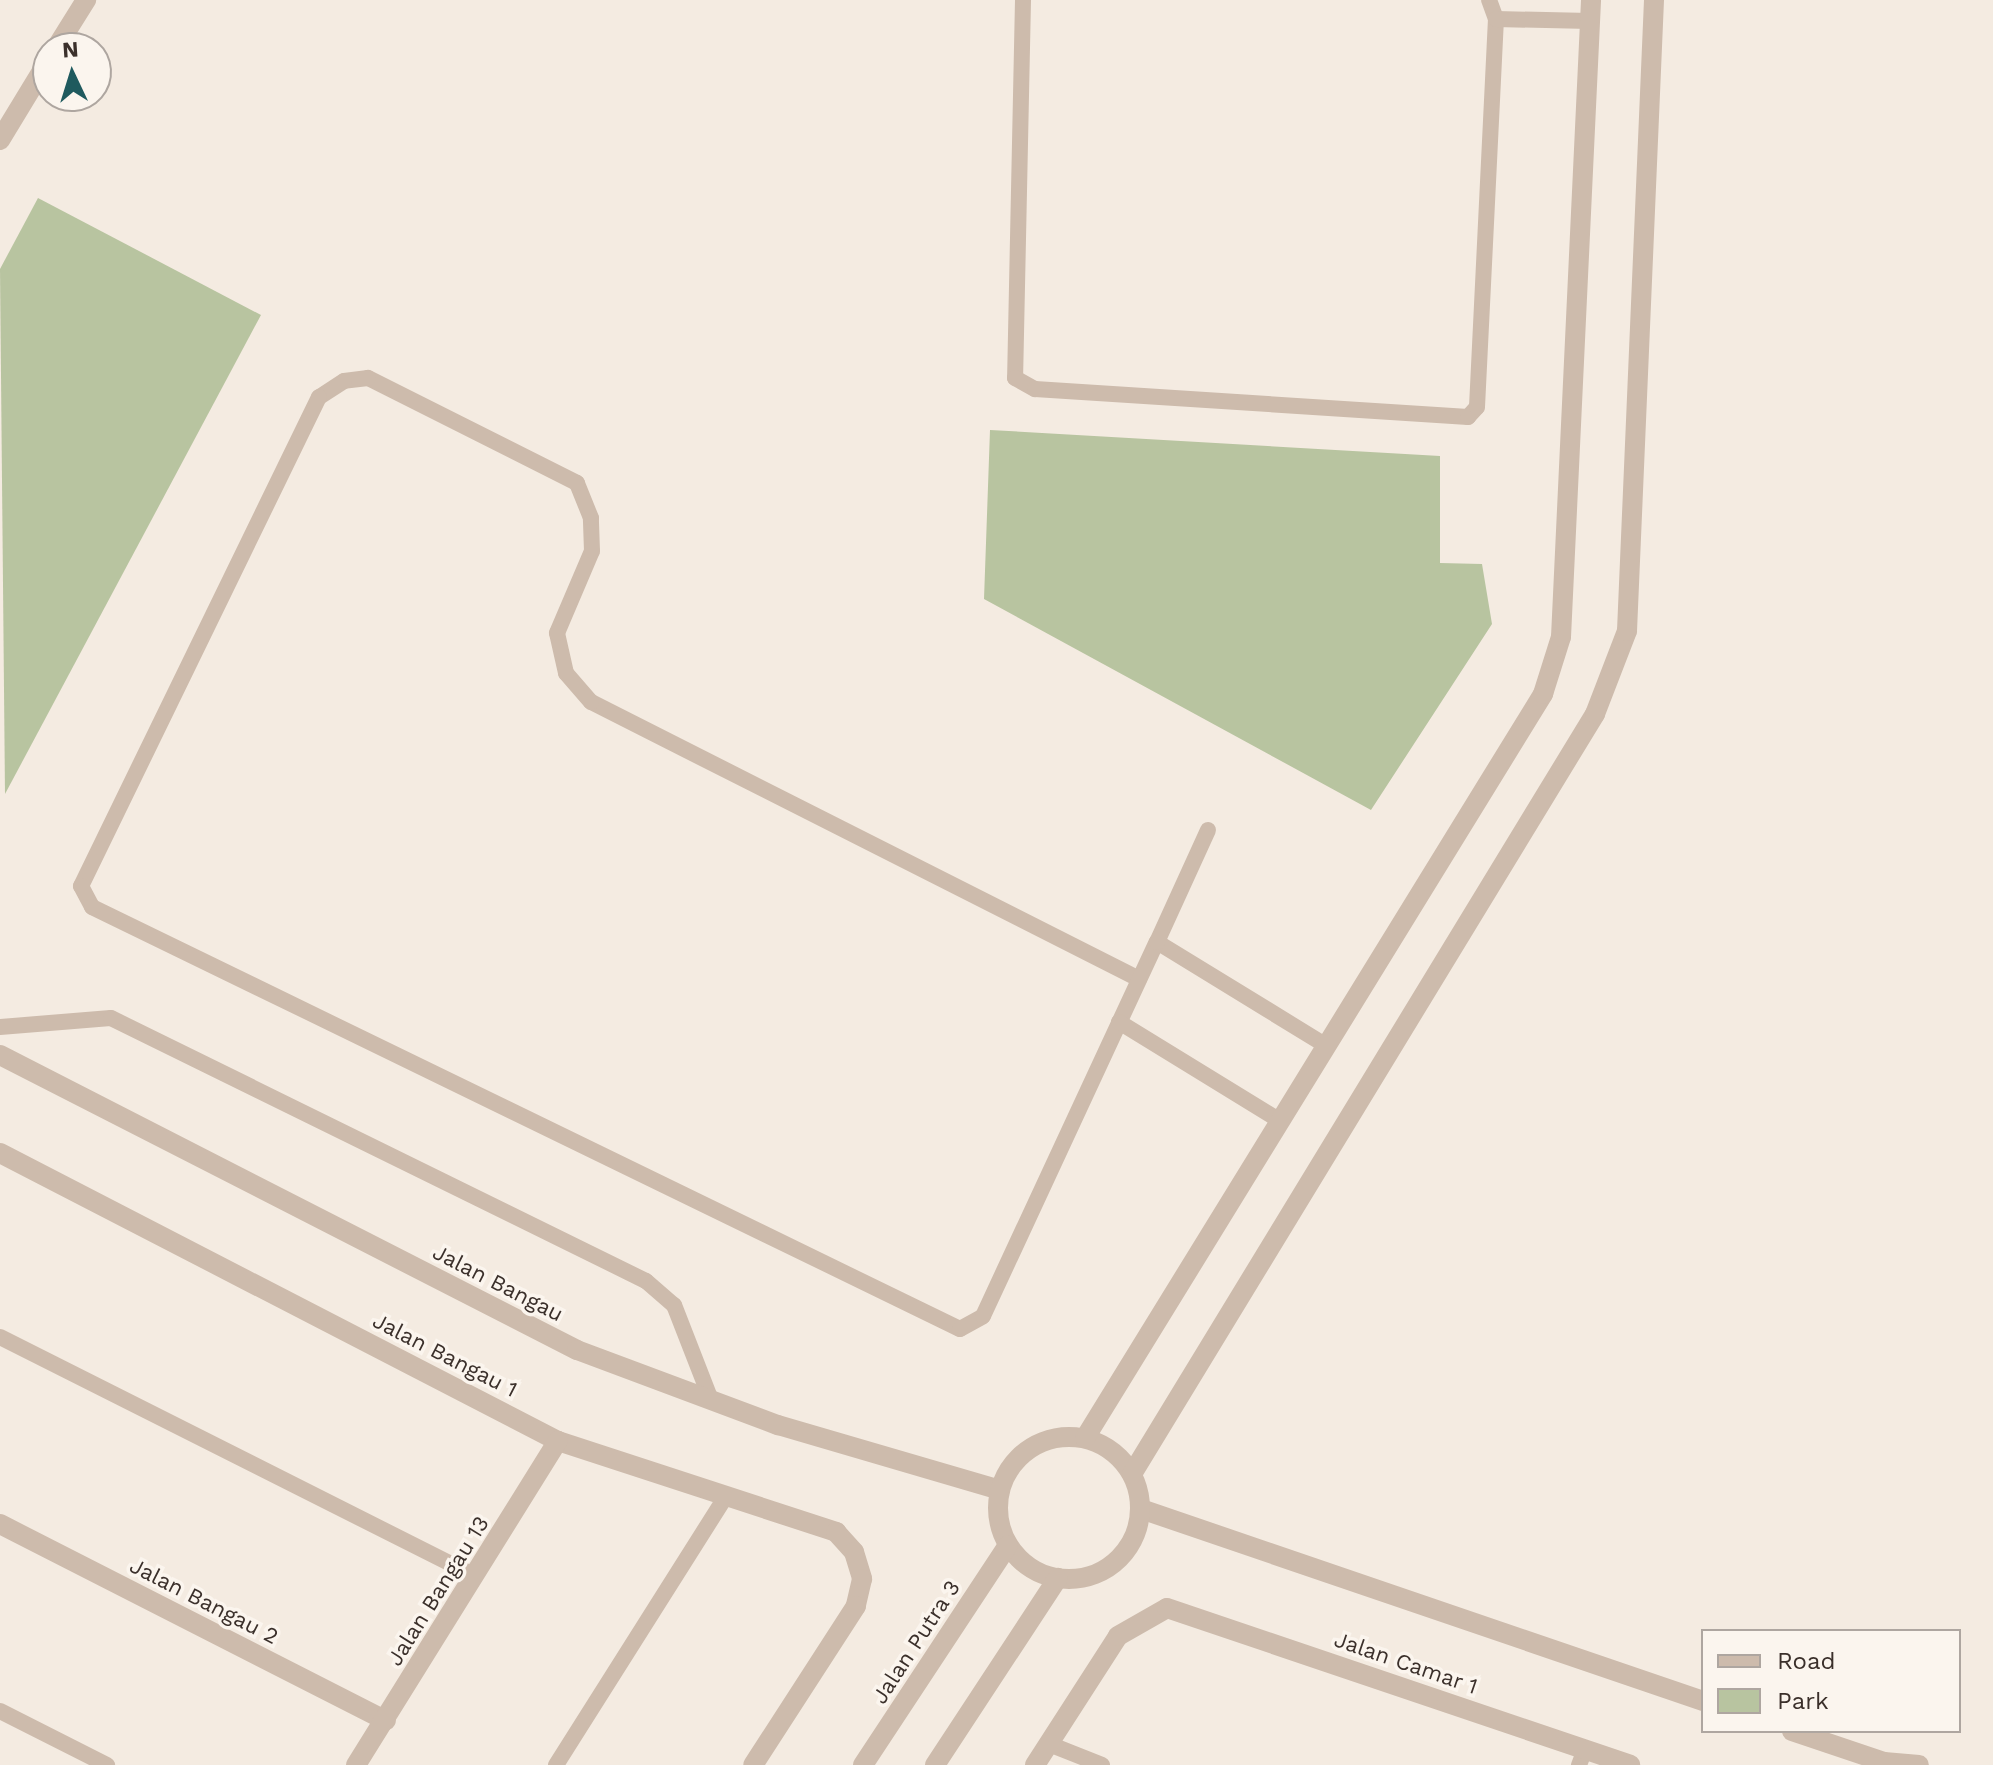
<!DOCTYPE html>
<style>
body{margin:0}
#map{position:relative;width:1993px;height:1765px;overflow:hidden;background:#f4ebe1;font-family:"Work Sans",sans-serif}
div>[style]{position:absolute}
.green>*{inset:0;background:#b8c4a0}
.service>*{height:16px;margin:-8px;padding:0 8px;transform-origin:8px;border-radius:8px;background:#cdbbac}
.minor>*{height:20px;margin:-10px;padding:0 10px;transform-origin:10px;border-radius:10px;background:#cdbbac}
.tertiary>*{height:20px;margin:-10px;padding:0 10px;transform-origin:10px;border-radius:10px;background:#cdbbac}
.tertiary>.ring{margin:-10px;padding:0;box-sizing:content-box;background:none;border:20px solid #cdbbac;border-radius:50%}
span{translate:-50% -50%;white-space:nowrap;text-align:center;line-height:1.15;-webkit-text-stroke:7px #fbf5ee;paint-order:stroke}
.street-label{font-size:22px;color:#3b302b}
.legend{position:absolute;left:1701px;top:1629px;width:260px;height:104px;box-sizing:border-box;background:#fbf5ee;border:2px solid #aea6a0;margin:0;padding:10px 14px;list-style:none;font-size:24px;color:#3b302b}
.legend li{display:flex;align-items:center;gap:16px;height:40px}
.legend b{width:40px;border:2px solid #aea6a0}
.north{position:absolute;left:32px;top:32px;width:80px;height:80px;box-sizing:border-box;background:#fbf5ee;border:2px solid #aea6a0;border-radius:50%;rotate:356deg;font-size:22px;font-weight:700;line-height:32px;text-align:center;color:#3b302b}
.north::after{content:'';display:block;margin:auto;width:28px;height:36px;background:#1f5a5e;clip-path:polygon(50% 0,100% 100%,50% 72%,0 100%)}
</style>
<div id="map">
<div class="green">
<div style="clip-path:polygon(38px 198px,261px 315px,5px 794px,0 269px)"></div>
<div style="clip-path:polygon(990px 430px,1440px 456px,1440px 563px,1482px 564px,1492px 624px,1371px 810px,984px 599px)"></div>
</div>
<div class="service">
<div style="left:1023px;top:0;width:378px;rotate:91.2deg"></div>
<div style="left:1015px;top:378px;width:23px;rotate:29deg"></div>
<div style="left:1035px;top:389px;width:434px;rotate:3.7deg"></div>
<div style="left:1468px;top:417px;width:13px;rotate:-48deg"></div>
<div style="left:1477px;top:407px;width:388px;rotate:-87.2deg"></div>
<div style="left:1496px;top:19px;width:20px;rotate:-110deg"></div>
<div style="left:1496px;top:19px;width:94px;rotate:1.2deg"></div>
<div style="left:1157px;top:942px;width:199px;rotate:31.5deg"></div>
<div style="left:1139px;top:979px;width:614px;rotate:-153.18deg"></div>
<div style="left:591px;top:702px;width:38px;rotate:-131deg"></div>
<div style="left:566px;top:673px;width:41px;rotate:-102.7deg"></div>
<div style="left:557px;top:633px;width:89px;rotate:-66.9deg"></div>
<div style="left:592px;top:551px;width:33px;rotate:-92deg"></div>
<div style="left:591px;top:518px;width:38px;rotate:-112deg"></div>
<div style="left:577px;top:483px;width:234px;rotate:-153.3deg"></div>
<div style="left:368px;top:378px;width:24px;rotate:173deg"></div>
<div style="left:344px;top:381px;width:30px;rotate:147deg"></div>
<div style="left:319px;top:397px;width:544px;rotate:115.95deg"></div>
<div style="left:81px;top:886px;width:24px;rotate:62deg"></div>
<div style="left:92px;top:907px;width:965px;rotate:25.93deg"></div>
<div style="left:960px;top:1329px;width:26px;rotate:-29deg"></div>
<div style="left:983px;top:1316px;width:412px;rotate:-65.1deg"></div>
<div style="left:1157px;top:942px;width:123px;rotate:-65.5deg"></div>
<div style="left:1119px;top:1022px;width:188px;rotate:31.5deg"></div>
<div style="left:0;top:1027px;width:111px;rotate:-4.6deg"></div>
<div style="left:111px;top:1018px;width:596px;rotate:26.18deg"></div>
<div style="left:646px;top:1281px;width:37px;rotate:41deg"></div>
<div style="left:674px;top:1305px;width:102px;rotate:68.7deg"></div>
<div style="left:0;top:1337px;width:532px;rotate:26.71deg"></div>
<div style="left:0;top:1711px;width:120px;rotate:26.8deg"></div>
<div style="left:1049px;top:1744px;width:57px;rotate:21.6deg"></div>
<div style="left:556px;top:1765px;width:318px;rotate:-57.7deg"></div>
<div style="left:1579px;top:1765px;width:17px;rotate:-69deg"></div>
</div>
<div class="minor">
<div style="left:56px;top:48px;width:57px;rotate:-58deg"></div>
<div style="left:0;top:140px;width:92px;rotate:-58.7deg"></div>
<div style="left:0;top:1055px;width:648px;rotate:27.08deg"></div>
<div style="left:577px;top:1350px;width:215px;rotate:20.5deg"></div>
<div style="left:778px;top:1425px;width:231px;rotate:16.3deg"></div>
<div style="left:0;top:1153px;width:628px;rotate:27.3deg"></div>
<div style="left:558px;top:1441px;width:293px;rotate:18.1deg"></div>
<div style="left:836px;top:1532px;width:27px;rotate:48deg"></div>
<div style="left:854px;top:1552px;width:28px;rotate:73deg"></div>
<div style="left:862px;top:1579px;width:28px;rotate:103deg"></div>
<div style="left:856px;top:1606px;width:189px;rotate:122.9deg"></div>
<div style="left:1141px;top:1509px;width:594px;rotate:18.86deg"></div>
<div style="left:0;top:1524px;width:433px;rotate:27deg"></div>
<div style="left:1792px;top:1731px;width:97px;rotate:18.6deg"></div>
<div style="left:1884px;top:1762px;width:35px;rotate:5deg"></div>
<div style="left:356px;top:1765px;width:382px;rotate:-58.1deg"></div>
<div style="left:1035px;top:1765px;width:153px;rotate:-57.2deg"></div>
<div style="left:1118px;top:1636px;width:56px;rotate:-29.7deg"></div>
<div style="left:1167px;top:1608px;width:489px;rotate:18.7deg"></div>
</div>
<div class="tertiary">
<div class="ring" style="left:998px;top:1437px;width:122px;height:122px"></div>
<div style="left:1085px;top:1438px;width:874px;rotate:-58.38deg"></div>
<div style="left:1543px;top:694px;width:60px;rotate:-72.5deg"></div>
<div style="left:1561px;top:637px;width:638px;rotate:-87.3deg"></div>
<div style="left:1132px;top:1474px;width:890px;rotate:-58.65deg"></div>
<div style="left:1595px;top:714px;width:89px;rotate:-68.9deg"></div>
<div style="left:1627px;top:631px;width:632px;rotate:-87.55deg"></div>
<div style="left:863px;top:1765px;width:263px;rotate:-56.6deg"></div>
<div style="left:935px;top:1765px;width:224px;rotate:-56.7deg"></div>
</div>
<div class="street-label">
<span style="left:498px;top:1283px;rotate:27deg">Jalan Bangau</span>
<span style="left:445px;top:1355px;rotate:27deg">Jalan Bangau 1</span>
<span style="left:438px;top:1591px;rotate:-58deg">Jalan Bangau 13</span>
<span style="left:204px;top:1601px;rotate:27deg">Jalan Bangau 2</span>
<span style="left:916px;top:1642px;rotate:-57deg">Jalan Putra 3</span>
<span style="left:1406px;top:1663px;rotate:19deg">Jalan Camar 1</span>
</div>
<ul class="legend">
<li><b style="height:10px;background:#cdbbac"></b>Road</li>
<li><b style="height:22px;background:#b8c4a0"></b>Park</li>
</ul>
<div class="north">N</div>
</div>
